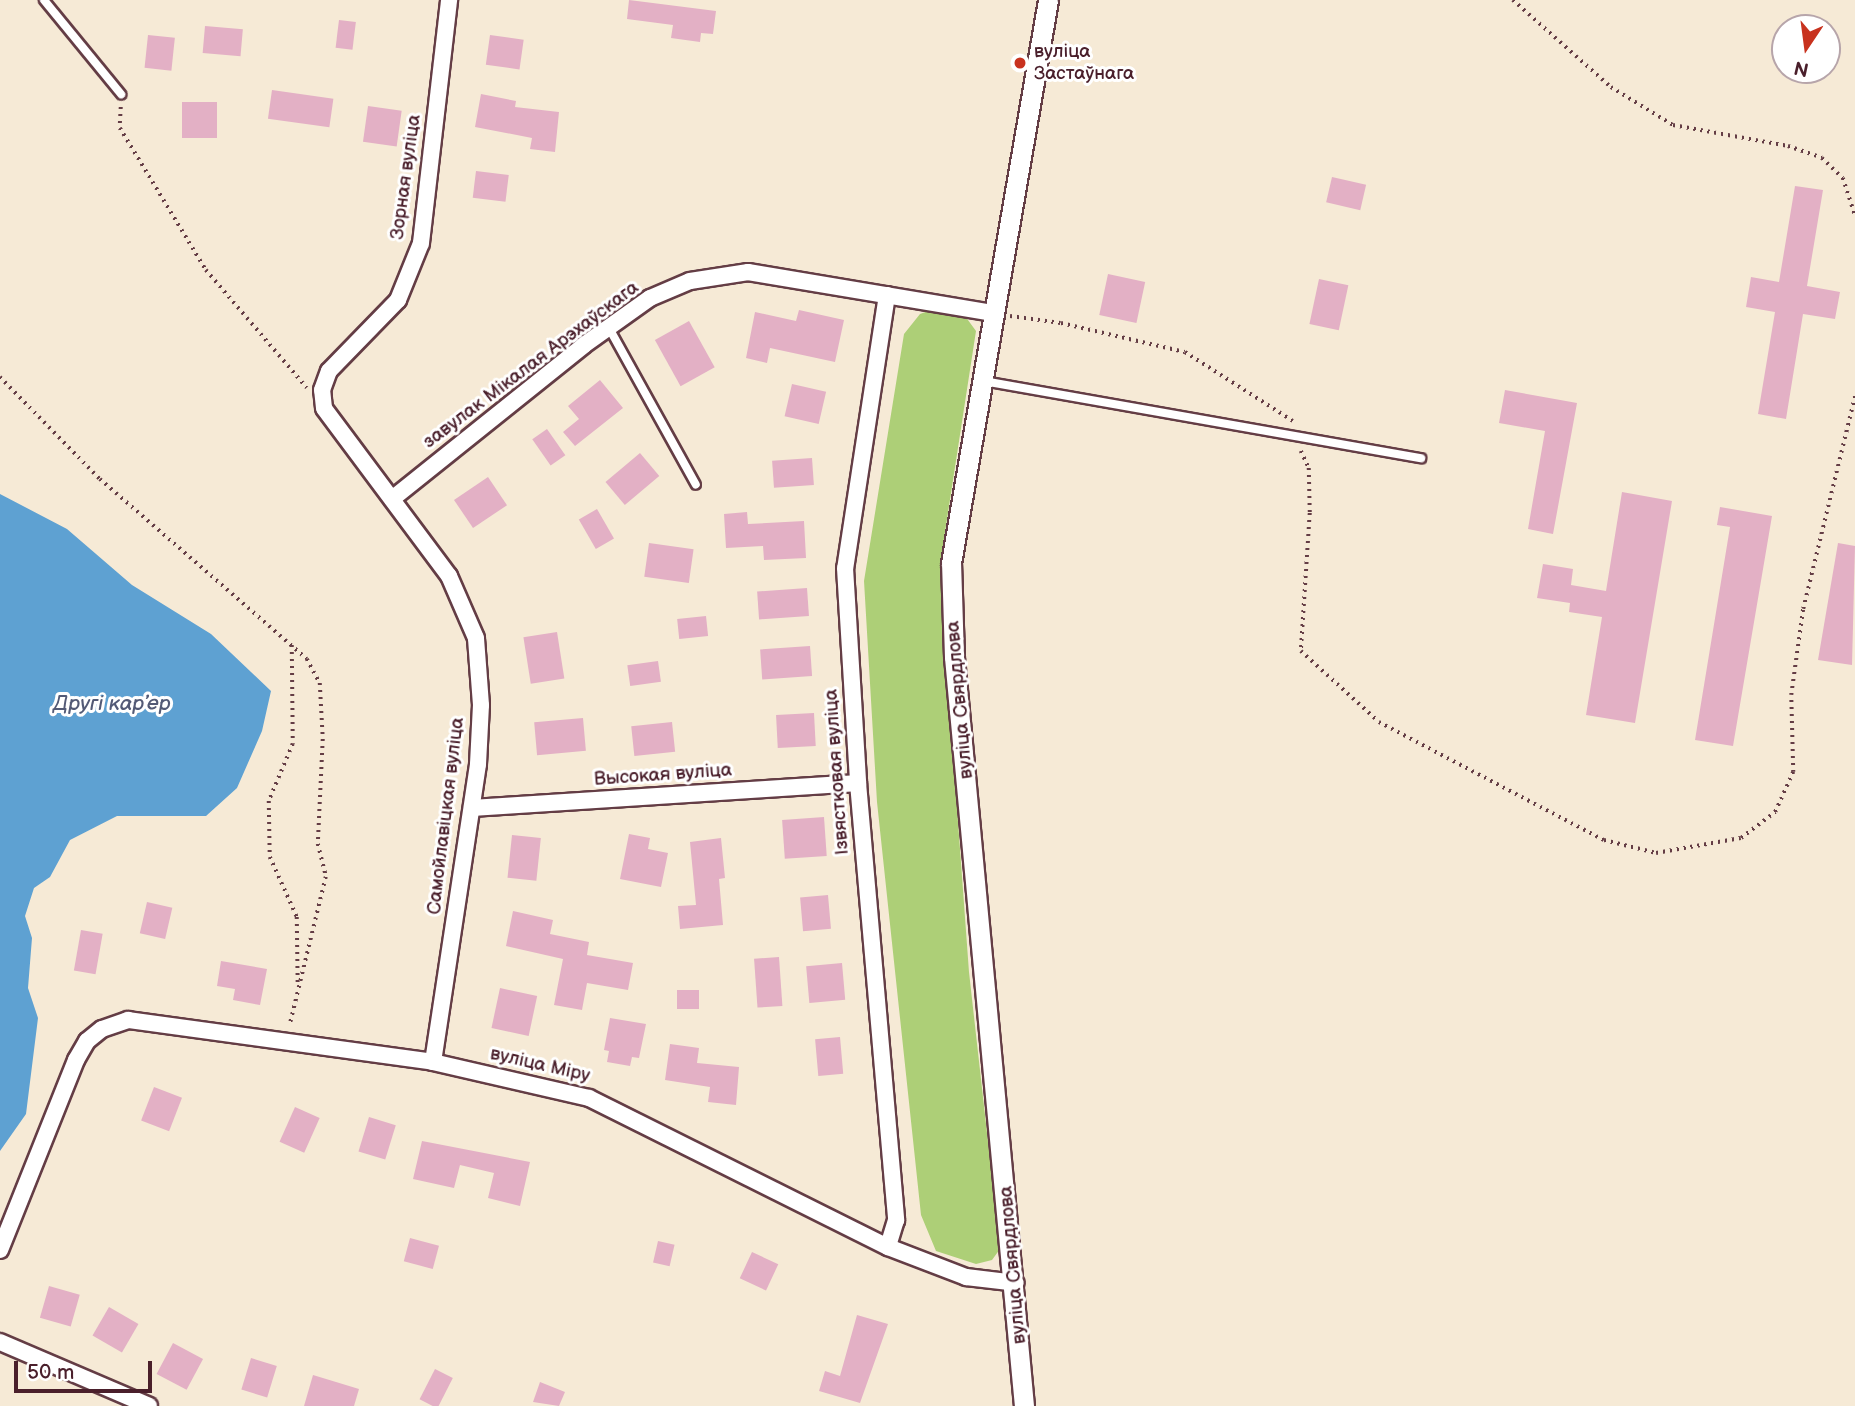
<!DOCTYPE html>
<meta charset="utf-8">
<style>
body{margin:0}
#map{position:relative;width:1855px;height:1406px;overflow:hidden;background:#f6ead6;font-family:"Balsamiq Sans",sans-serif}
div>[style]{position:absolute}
.green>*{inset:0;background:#adcf77}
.water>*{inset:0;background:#5ea1d2}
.building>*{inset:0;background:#e3b0c5;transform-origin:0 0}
.path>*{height:3.5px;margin-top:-1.75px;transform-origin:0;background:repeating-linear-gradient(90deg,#643d45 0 2px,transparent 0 7px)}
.roads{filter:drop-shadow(2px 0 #643d45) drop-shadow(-2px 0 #643d45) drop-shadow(0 2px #643d45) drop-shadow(0 -2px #643d45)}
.service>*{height:8px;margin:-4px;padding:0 4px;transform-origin:4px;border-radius:4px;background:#fff}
.minor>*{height:16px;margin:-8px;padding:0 8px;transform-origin:8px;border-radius:8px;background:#fff}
.tertiary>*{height:19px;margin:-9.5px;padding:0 9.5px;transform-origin:9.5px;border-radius:9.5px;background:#fff}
.dots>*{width:19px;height:19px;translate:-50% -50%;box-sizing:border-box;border:4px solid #fff;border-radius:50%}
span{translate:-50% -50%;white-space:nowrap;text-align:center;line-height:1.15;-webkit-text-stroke:6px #fff;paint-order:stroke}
.poi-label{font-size:19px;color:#4a1f2b}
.left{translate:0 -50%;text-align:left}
.street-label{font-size:19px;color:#4a1f2b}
.water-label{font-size:21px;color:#535a76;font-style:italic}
.north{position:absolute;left:1771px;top:14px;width:70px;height:70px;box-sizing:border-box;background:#fff;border:2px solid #b7a5aa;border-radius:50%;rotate:193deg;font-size:19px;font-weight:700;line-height:28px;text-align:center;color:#4a1f2b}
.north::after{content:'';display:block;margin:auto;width:24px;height:32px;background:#c8321e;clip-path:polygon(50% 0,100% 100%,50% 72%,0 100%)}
.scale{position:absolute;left:14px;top:1361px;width:138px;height:32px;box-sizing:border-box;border:4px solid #4a1f2b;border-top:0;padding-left:9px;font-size:21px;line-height:24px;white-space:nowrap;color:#4a1f2b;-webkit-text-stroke:5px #fff;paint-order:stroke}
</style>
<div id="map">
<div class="green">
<div style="clip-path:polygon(931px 310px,965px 316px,976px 331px,943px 545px,941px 589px,969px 972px,1000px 1249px,992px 1260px,976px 1264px,936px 1251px,921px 1215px,877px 802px,864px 581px,904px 334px,920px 314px)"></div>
</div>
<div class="water">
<div style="clip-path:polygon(0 494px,67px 529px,132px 585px,211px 634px,271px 691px,262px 731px,237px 788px,206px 816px,117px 816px,70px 840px,50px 877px,34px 888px,25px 916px,32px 938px,28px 988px,38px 1018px,26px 1114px,0 1151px)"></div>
</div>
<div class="building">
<div style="clip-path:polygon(629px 0,716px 11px,713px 34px,701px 33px,700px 42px,671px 38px,673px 25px,627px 19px)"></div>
<div style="left:339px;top:20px;width:17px;height:28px;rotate:7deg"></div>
<div style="left:205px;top:26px;width:38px;height:27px;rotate:5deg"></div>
<div style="left:148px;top:35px;width:27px;height:33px;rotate:6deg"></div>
<div style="left:490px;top:35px;width:34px;height:30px;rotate:8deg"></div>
<div style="left:272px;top:90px;width:62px;height:29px;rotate:8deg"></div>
<div style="clip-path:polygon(481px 94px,516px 101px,515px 107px,559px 112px,555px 152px,530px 149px,532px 138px,475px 127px)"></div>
<div style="left:182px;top:102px;width:35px;height:36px"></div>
<div style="left:368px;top:106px;width:34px;height:36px;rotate:8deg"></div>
<div style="left:476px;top:171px;width:33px;height:27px;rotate:7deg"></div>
<div style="left:1332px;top:177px;width:35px;height:26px;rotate:13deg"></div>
<div style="clip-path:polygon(1795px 186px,1823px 190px,1807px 286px,1840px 292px,1835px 319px,1803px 314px,1786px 419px,1758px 414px,1775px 312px,1746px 307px,1751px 277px,1779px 282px)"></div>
<div style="left:1108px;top:274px;width:38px;height:42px;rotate:12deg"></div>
<div style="left:1319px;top:279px;width:30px;height:46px;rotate:12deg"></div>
<div style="clip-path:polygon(799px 310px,844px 320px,835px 362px,770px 348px,767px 363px,746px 358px,755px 312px,796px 321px)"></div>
<div style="left:689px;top:321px;width:53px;height:39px;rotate:61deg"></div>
<div style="clip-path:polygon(600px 380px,623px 408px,575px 446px,563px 432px,579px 419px,568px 406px)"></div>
<div style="left:792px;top:384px;width:35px;height:33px;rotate:13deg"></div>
<div style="clip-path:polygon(1505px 390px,1577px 403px,1553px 534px,1528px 529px,1545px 431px,1499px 423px)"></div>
<div style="left:547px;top:429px;width:32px;height:18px;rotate:55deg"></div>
<div style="left:640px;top:453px;width:30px;height:45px;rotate:50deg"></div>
<div style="left:812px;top:458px;width:27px;height:40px;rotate:86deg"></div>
<div style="left:488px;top:477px;width:34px;height:41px;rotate:56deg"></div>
<div style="clip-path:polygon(1622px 492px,1672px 501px,1635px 723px,1586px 715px,1602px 617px,1569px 612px,1570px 603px,1537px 598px,1543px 564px,1573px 569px,1571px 585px,1606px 591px)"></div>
<div style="clip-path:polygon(1720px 507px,1772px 516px,1733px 746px,1695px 740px,1730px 527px,1717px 525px)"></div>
<div style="left:597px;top:509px;width:34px;height:21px;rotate:60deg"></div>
<div style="clip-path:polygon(747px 512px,748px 524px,804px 521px,806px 558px,764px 560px,763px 546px,726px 548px,724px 514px)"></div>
<div style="left:649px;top:543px;width:45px;height:34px;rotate:8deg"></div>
<div style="clip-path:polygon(1838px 543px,1855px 546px,1852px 665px,1818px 660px)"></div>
<div style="left:807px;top:588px;width:28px;height:50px;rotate:86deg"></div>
<div style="left:706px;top:616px;width:20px;height:29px;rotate:84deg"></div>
<div style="left:557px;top:632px;width:47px;height:34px;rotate:81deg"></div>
<div style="left:810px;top:646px;width:30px;height:50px;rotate:86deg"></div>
<div style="left:658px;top:661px;width:21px;height:31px;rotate:82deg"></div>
<div style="left:814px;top:713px;width:33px;height:38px;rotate:87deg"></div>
<div style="left:583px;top:718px;width:33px;height:49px;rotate:85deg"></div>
<div style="left:672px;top:722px;width:30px;height:41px;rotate:84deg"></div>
<div style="left:824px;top:817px;width:39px;height:42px;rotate:86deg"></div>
<div style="clip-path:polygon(629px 834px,650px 838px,648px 849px,668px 853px,661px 887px,620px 879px)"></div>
<div style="left:512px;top:835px;width:29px;height:43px;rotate:6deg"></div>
<div style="clip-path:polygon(721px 838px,725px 878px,719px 879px,723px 925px,680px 929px,678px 906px,696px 905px,690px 842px)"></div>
<div style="left:828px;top:895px;width:34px;height:28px;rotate:85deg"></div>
<div style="left:147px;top:902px;width:26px;height:32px;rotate:13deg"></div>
<div style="clip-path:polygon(513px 911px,553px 920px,550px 934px,589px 942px,587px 955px,633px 963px,628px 990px,587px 983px,582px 1010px,554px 1005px,563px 959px,506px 946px)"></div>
<div style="left:81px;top:930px;width:22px;height:41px;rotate:10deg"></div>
<div style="left:779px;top:957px;width:49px;height:25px;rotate:86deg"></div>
<div style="clip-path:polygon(221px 961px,267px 969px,260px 1005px,233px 1000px,235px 989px,217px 986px)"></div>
<div style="left:842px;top:963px;width:37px;height:36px;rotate:85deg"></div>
<div style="left:500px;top:988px;width:38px;height:41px;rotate:12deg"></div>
<div style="left:677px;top:990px;width:22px;height:19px"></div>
<div style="clip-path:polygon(610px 1018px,646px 1024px,639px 1058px,632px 1057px,630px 1066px,607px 1062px,609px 1051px,604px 1050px)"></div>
<div style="left:840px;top:1037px;width:37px;height:25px;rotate:85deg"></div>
<div style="clip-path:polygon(670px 1044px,699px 1048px,697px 1063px,739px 1067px,736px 1105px,708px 1102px,710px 1087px,665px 1080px)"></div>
<div style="left:154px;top:1087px;width:30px;height:36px;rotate:21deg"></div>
<div style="left:295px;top:1107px;width:27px;height:38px;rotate:24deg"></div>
<div style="left:369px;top:1117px;width:28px;height:36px;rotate:17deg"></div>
<div style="clip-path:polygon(422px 1141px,530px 1162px,520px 1206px,488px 1198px,494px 1173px,460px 1165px,454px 1188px,413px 1179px)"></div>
<div style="left:410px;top:1238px;width:30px;height:24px;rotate:15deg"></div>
<div style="left:658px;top:1241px;width:17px;height:22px;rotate:13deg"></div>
<div style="left:752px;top:1252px;width:29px;height:29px;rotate:25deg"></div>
<div style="left:49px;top:1286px;width:32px;height:33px;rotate:16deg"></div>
<div style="left:109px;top:1307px;width:34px;height:33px;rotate:30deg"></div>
<div style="clip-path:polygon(857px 1315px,888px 1324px,860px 1403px,819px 1391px,825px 1371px,840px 1376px)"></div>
<div style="left:173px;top:1343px;width:34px;height:35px;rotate:28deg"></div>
<div style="left:251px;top:1358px;width:27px;height:33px;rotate:17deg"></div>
<div style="left:435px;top:1369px;width:20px;height:34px;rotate:27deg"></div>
<div style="clip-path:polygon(313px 1375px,359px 1389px,354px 1406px,304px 1406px)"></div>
<div style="clip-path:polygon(540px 1382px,565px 1392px,559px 1406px,533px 1402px)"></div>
</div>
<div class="path">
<div style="left:1513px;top:0;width:131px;rotate:41.6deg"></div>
<div style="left:1611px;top:87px;width:73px;rotate:31.5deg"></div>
<div style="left:1673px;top:125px;width:117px;rotate:10.3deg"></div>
<div style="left:1788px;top:146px;width:36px;rotate:19deg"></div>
<div style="left:1822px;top:158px;width:29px;rotate:44deg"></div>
<div style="left:1843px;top:178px;width:38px;rotate:72deg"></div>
<div style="left:121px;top:107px;width:21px;rotate:93deg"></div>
<div style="left:120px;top:128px;width:166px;rotate:58.8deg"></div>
<div style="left:206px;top:270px;width:155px;rotate:49.4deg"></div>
<div style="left:1010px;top:316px;width:51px;rotate:7.8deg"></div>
<div style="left:1061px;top:323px;width:127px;rotate:13.2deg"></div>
<div style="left:1185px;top:352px;width:128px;rotate:32.6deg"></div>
<div style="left:0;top:377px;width:143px;rotate:45.6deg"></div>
<div style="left:100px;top:479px;width:274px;rotate:41deg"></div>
<div style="left:307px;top:659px;width:27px;rotate:62deg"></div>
<div style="left:320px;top:683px;width:56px;rotate:86.9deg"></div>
<div style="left:323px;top:739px;width:105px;rotate:92.7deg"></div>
<div style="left:318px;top:844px;width:34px;rotate:76deg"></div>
<div style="left:326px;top:877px;width:152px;rotate:103.7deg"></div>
<div style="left:1301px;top:451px;width:19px;rotate:65deg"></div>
<div style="left:1309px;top:468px;width:45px;rotate:88.7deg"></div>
<div style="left:1310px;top:513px;width:138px;rotate:93.7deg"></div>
<div style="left:1301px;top:651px;width:105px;rotate:42.3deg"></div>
<div style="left:1379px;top:722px;width:254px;rotate:27.7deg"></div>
<div style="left:1604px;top:840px;width:54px;rotate:14deg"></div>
<div style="left:1656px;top:853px;width:86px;rotate:-10deg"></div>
<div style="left:1741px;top:838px;width:43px;rotate:-37.4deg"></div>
<div style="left:1775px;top:812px;width:44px;rotate:-65.8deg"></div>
<div style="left:1793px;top:772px;width:77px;rotate:-91.5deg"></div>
<div style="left:1791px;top:695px;width:87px;rotate:-82.1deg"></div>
<div style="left:1803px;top:609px;width:220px;rotate:-76.3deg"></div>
<div style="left:292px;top:645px;width:99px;rotate:89.4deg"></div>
<div style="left:293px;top:744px;width:62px;rotate:112.8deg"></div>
<div style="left:269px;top:801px;width:56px;rotate:89deg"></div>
<div style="left:270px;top:857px;width:66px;rotate:65.8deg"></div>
<div style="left:297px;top:917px;width:69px;rotate:89.2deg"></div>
</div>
<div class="roads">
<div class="service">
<div style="left:44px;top:0;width:122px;rotate:50.7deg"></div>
<div style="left:609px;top:328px;width:179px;rotate:61deg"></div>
<div style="left:983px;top:381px;width:445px;rotate:10deg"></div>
</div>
<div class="minor">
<div style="left:887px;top:295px;width:276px;rotate:98.7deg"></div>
<div style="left:845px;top:568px;width:215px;rotate:86.5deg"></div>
<div style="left:858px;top:783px;width:439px;rotate:85deg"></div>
<div style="left:896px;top:1220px;width:28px;rotate:107deg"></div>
<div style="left:392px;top:499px;width:246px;rotate:-38.7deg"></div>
<div style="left:584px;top:345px;width:81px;rotate:-35.5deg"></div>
<div style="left:650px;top:298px;width:43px;rotate:-23deg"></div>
<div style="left:690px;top:281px;width:59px;rotate:-8.8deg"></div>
<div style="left:748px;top:272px;width:249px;rotate:9.5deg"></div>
<div style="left:472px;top:808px;width:387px;rotate:-3.7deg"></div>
<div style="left:433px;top:1062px;width:301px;rotate:-81.4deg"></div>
<div style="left:478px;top:764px;width:59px;rotate:-87.1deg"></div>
<div style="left:481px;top:705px;width:67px;rotate:-94.3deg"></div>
<div style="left:476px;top:638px;width:68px;rotate:-113.5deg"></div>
<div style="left:449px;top:576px;width:209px;rotate:-126.7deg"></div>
<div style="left:324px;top:408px;width:18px;rotate:-96deg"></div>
<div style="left:322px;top:390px;width:20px;rotate:-70deg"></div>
<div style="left:329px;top:371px;width:99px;rotate:-45.8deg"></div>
<div style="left:398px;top:300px;width:61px;rotate:-68deg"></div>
<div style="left:421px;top:243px;width:245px;rotate:-83.4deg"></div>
<div style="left:0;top:1250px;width:205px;rotate:-68.2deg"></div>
<div style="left:76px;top:1060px;width:22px;rotate:-60deg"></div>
<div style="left:87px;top:1041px;width:19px;rotate:-39deg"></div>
<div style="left:102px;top:1029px;width:28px;rotate:-19deg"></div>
<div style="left:128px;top:1020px;width:308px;rotate:7.8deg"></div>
<div style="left:433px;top:1062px;width:160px;rotate:13deg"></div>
<div style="left:589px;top:1098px;width:334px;rotate:26.5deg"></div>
<div style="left:888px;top:1247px;width:84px;rotate:21deg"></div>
<div style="left:966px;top:1277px;width:50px;rotate:6.8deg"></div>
<div style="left:0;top:1342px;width:162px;rotate:23.2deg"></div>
</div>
<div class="tertiary">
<div style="left:1024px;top:1406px;width:752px;rotate:-95.34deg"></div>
<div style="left:954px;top:657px;width:94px;rotate:-91.8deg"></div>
<div style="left:951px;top:563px;width:571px;rotate:-80.22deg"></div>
</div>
</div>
<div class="dots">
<div style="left:1020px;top:63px;background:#c8321e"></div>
</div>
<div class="poi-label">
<span class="left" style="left:1034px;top:63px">вуліца<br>Застаўнага</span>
</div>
<div class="street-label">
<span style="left:406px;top:177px;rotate:-82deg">Зорная вуліца</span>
<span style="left:531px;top:365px;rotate:-37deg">завулак Мікалая Арэхаўскага</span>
<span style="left:960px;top:700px;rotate:-95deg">вуліца Свярдлова</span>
<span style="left:837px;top:772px;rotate:-94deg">Ізвястковая вуліца</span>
<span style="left:663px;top:775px;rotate:-4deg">Высокая вуліца</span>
<span style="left:446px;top:816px;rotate:-83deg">Самойлавіцкая вуліца</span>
<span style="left:540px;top:1065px;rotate:13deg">вуліца Міру</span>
<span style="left:1013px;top:1265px;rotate:-95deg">вуліца Свярдлова</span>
</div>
<div class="water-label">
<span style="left:112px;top:704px">Другі карʼер</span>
</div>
<div class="north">N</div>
<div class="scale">50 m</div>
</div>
